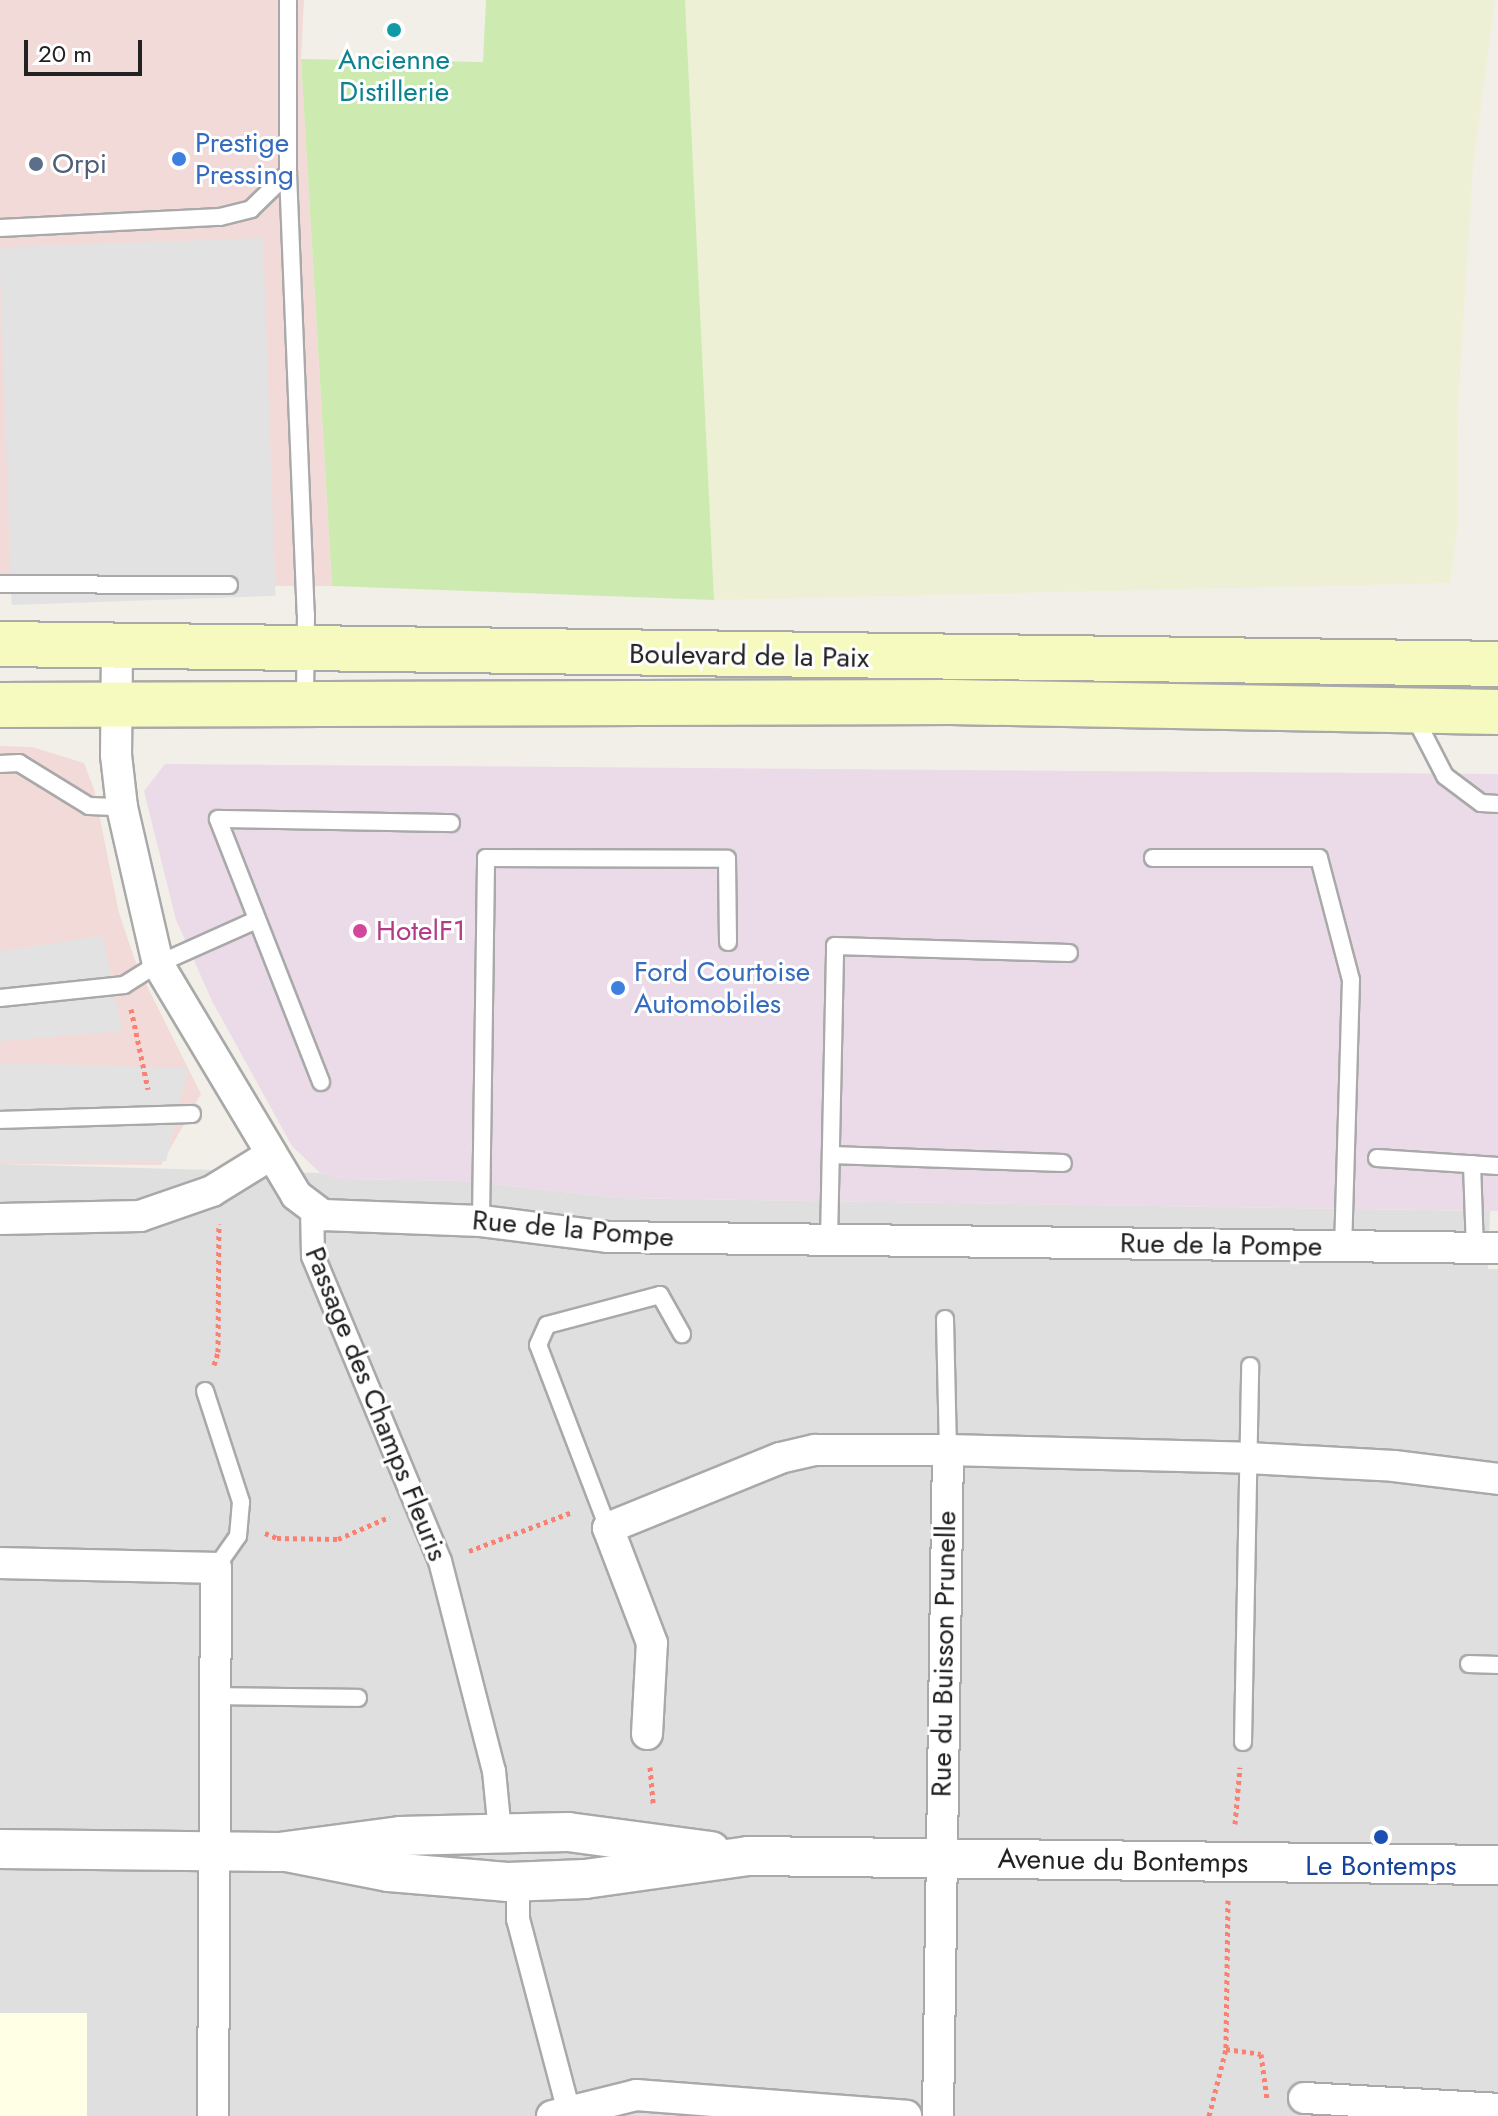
<!DOCTYPE html>
<style>
body{margin:0}
#map{position:relative;width:1498px;height:2116px;overflow:hidden;background:#f2efe9;font-family:Jost,sans-serif}
div>[style]{position:absolute}
.residential>*{inset:0;background:#e0dfdf}
.commercial>*{inset:0;background:#f2dad9}
.industrial>*{inset:0;background:#ebdbe8}
.education>*{inset:0;background:#ffffe5;transform-origin:0 0}
.farmland>*{inset:0;background:#eef0d5}
.grass>*{inset:0;background:#cdebb0}
.parking>*{inset:0;background:#e2e2e2;transform-origin:0 0}
.path>*{height:5px;margin-top:-2.5px;transform-origin:0;background:repeating-linear-gradient(90deg,#fa8072 0 4px,transparent 0 8px)}
.roads{filter:drop-shadow(2px 0 #a9a9a9) drop-shadow(-2px 0 #a9a9a9) drop-shadow(0 2px #a9a9a9) drop-shadow(0 -2px #a9a9a9)}
.service>*{height:16px;margin:-8px;padding:0 8px;transform-origin:8px;border-radius:8px;background:#fff}
.pedestrian>*{height:22px;margin:-11px;padding:0 11px;transform-origin:11px;border-radius:11px;background:#fff}
.minor>*{height:30px;margin:-15px;padding:0 15px;transform-origin:15px;border-radius:15px;background:#fff}
.tertiary>*{height:38px;margin:-19px;padding:0 19px;transform-origin:19px;border-radius:19px;background:#fff}
.secondary>*{height:44px;margin:-22px;padding:0 22px;transform-origin:22px;border-radius:22px;background:#f7fabf}
.dots>*{width:22px;height:22px;translate:-50% -50%;box-sizing:border-box;border:4px solid #fff;border-radius:50%}
span{translate:-50% -50%;white-space:nowrap;text-align:center;line-height:1.15;-webkit-text-stroke:6px #fff;paint-order:stroke}
.culture-label{font-size:28px;color:#0d838f}
.shop-label{font-size:28px;color:#366cbe}
.left{translate:0 -50%;text-align:left}
.service-label{font-size:28px;color:#4e5e75}
.street-label{font-size:28px;color:#222}
.hotel-label{font-size:28px;color:#b23c85}
.transit-label{font-size:28px;color:#164399}
.scale{position:absolute;left:24px;top:40px;width:118px;height:36px;box-sizing:border-box;border:4px solid #222;border-top:0;padding-left:10px;font-size:24px;line-height:28px;white-space:nowrap;color:#222;-webkit-text-stroke:6px #fff;paint-order:stroke}
</style>
<div id="map">
<div class="residential">
<div style="clip-path:polygon(0 1164px,320px 1173px,343px 1179px,465px 1181px,618px 1198px,1490px 1211px,1488px 1269px,1498px 1269px,1498px 2116px,0 2116px)"></div>
</div>
<div class="commercial">
<div style="clip-path:polygon(0 0,304px 0,301px 59px,332px 586px,0 585px)"></div>
<div style="clip-path:polygon(0 746px,32px 747px,84px 763px,94px 789px,119px 913px,137px 966px,201px 1094px,161px 1165px,0 1164px)"></div>
</div>
<div class="industrial">
<div style="clip-path:polygon(165px 764px,1498px 774px,1498px 1211px,618px 1198px,465px 1181px,343px 1179px,320px 1173px,292px 1146px,212px 1001px,176px 920px,144px 791px)"></div>
</div>
<div class="education">
<div style="left:87px;top:2013px;width:103px;height:87px;rotate:90deg"></div>
</div>
<div class="farmland">
<div style="clip-path:polygon(685px 0,1495px 0,1473px 167px,1457px 422px,1458px 522px,1450px 583px,714px 600px)"></div>
</div>
<div class="grass">
<div style="clip-path:polygon(486px 0,685px 0,714px 600px,332px 586px,301px 59px,483px 62px)"></div>
</div>
<div class="parking">
<div style="left:263px;top:238px;width:358px;height:264px;rotate:88deg"></div>
<div style="clip-path:polygon(103px 936px,122px 1031px,0 1041px,0 951px)"></div>
<div style="clip-path:polygon(0 1063px,188px 1068px,166px 1161px,0 1162px)"></div>
</div>
<div class="path">
<div style="left:131px;top:1009px;width:82px;rotate:78deg"></div>
<div style="left:214px;top:1365px;width:14px;rotate:-73deg"></div>
<div style="left:218px;top:1352px;width:128px;rotate:-89.6deg"></div>
<div style="left:265px;top:1533px;width:13px;rotate:23deg"></div>
<div style="left:277px;top:1538px;width:61px;rotate:0.9deg"></div>
<div style="left:338px;top:1539px;width:56px;rotate:-23.3deg"></div>
<div style="left:469px;top:1551px;width:110px;rotate:-20.7deg"></div>
<div style="left:650px;top:1767px;width:38px;rotate:85deg"></div>
<div style="left:1235px;top:1824px;width:57px;rotate:-85deg"></div>
<div style="left:1228px;top:1900px;width:149px;rotate:90.8deg"></div>
<div style="left:1226px;top:2049px;width:35px;rotate:8deg"></div>
<div style="left:1261px;top:2054px;width:45px;rotate:82.4deg"></div>
<div style="left:1209px;top:2116px;width:69px;rotate:-75.8deg"></div>
</div>
<div class="roads">
<div class="service">
<div style="left:288px;top:0;width:173px;rotate:90deg"></div>
<div style="left:288px;top:173px;width:441px;rotate:87.7deg"></div>
<div style="left:306px;top:614px;width:88px;rotate:90.7deg"></div>
<div style="left:0;top:228px;width:220px;rotate:-2.9deg"></div>
<div style="left:220px;top:217px;width:32px;rotate:-14deg"></div>
<div style="left:251px;top:209px;width:52px;rotate:-44.2deg"></div>
<div style="left:0;top:584px;width:229px;rotate:0.3deg"></div>
<div style="left:1413px;top:714px;width:70px;rotate:62.7deg"></div>
<div style="left:1445px;top:776px;width:45px;rotate:36.9deg"></div>
<div style="left:1481px;top:803px;width:17px;rotate:3deg"></div>
<div style="left:0;top:764px;width:19px;rotate:-3deg"></div>
<div style="left:19px;top:763px;width:82px;rotate:31.6deg"></div>
<div style="left:89px;top:806px;width:33px;rotate:2deg"></div>
<div style="left:1153px;top:858px;width:166px"></div>
<div style="left:1319px;top:858px;width:126px;rotate:75.3deg"></div>
<div style="left:1351px;top:980px;width:267px;rotate:91.7deg"></div>
<div style="left:0;top:998px;width:125px;rotate:-6deg"></div>
<div style="left:124px;top:985px;width:40px;rotate:-32deg"></div>
<div style="left:158px;top:964px;width:105px;rotate:-24.1deg"></div>
<div style="left:321px;top:1082px;width:282px;rotate:-111.4deg"></div>
<div style="left:218px;top:819px;width:233px;rotate:1deg"></div>
<div style="left:0;top:1120px;width:192px;rotate:-1.8deg"></div>
<div style="left:831px;top:1155px;width:232px;rotate:2deg"></div>
<div style="left:1377px;top:1158px;width:121px;rotate:3.8deg"></div>
<div style="left:1472px;top:1164px;width:84px;rotate:88deg"></div>
<div style="left:481px;top:1221px;width:363px;rotate:-89.2deg"></div>
<div style="left:486px;top:858px;width:241px;rotate:0.2deg"></div>
<div style="left:727px;top:859px;width:83px;rotate:89.3deg"></div>
<div style="left:829px;top:1240px;width:294px;rotate:-88.8deg"></div>
<div style="left:835px;top:946px;width:234px;rotate:1.7deg"></div>
<div style="left:945px;top:1319px;width:131px;rotate:88.7deg"></div>
<div style="left:205px;top:1391px;width:117px;rotate:72deg"></div>
<div style="left:241px;top:1502px;width:34px;rotate:95deg"></div>
<div style="left:238px;top:1536px;width:39px;rotate:125deg"></div>
<div style="left:608px;top:1528px;width:196px;rotate:-110.9deg"></div>
<div style="left:538px;top:1345px;width:22px;rotate:-66deg"></div>
<div style="left:547px;top:1325px;width:117px;rotate:-14.9deg"></div>
<div style="left:660px;top:1295px;width:45px;rotate:60.6deg"></div>
<div style="left:1469px;top:1664px;width:29px;rotate:2deg"></div>
<div style="left:217px;top:1696px;width:141px;rotate:0.8deg"></div>
<div style="left:1243px;top:1742px;width:376px;rotate:-88.9deg"></div>
</div>
<div class="pedestrian">
<div style="left:312px;top:1208px;width:48px;rotate:88.8deg"></div>
<div style="left:313px;top:1256px;width:330px;rotate:67.4deg"></div>
<div style="left:440px;top:1561px;width:217px;rotate:75.6deg"></div>
<div style="left:494px;top:1771px;width:61px;rotate:84.4deg"></div>
<div style="left:518px;top:1882px;width:37px;rotate:90deg"></div>
<div style="left:518px;top:1919px;width:204px;rotate:75.2deg"></div>
</div>
<div class="minor">
<div style="left:117px;top:645px;width:110px;rotate:90.5deg"></div>
<div style="left:116px;top:755px;width:52px;rotate:83.4deg"></div>
<div style="left:122px;top:807px;width:161px;rotate:77.1deg"></div>
<div style="left:158px;top:964px;width:269px;rotate:59.1deg"></div>
<div style="left:296px;top:1195px;width:34px;rotate:37deg"></div>
<div style="left:323px;top:1215px;width:158px;rotate:2.2deg"></div>
<div style="left:481px;top:1221px;width:127px;rotate:7.2deg"></div>
<div style="left:607px;top:1237px;width:891px;rotate:0.71deg"></div>
<div style="left:0;top:1219px;width:140px;rotate:-1.2deg"></div>
<div style="left:140px;top:1216px;width:76px;rotate:-19.1deg"></div>
<div style="left:212px;top:1191px;width:70px;rotate:-31.7deg"></div>
<div style="left:0;top:1563px;width:216px;rotate:1.3deg"></div>
<div style="left:216px;top:1568px;width:548px;rotate:90.31deg"></div>
<div style="left:647px;top:1734px;width:91px;rotate:-86.9deg"></div>
<div style="left:652px;top:1643px;width:123px;rotate:-110.9deg"></div>
<div style="left:608px;top:1528px;width:186px;rotate:-22.1deg"></div>
<div style="left:780px;top:1458px;width:36px;rotate:-13deg"></div>
<div style="left:815px;top:1450px;width:133px"></div>
<div style="left:948px;top:1450px;width:300px;rotate:1.5deg"></div>
<div style="left:1248px;top:1458px;width:146px;rotate:3.1deg"></div>
<div style="left:1394px;top:1466px;width:105px;rotate:7.1deg"></div>
<div style="left:1304px;top:2098px;width:194px;rotate:3.2deg"></div>
<div style="left:552px;top:2116px;width:87px;rotate:-14deg"></div>
<div style="left:636px;top:2095px;width:271px;rotate:4.4deg"></div>
<div style="left:938px;top:2116px;width:666px;rotate:-89.14deg"></div>
</div>
<div class="tertiary">
<div style="left:0;top:1849px;width:279px;rotate:0.6deg"></div>
<div style="left:279px;top:1852px;width:122px;rotate:-7.5deg"></div>
<div style="left:400px;top:1836px;width:168px;rotate:-1.4deg"></div>
<div style="left:568px;top:1832px;width:144px;rotate:7.6deg"></div>
<div style="left:287px;top:1852px;width:104px;rotate:11.1deg"></div>
<div style="left:389px;top:1872px;width:119px;rotate:4.8deg"></div>
<div style="left:508px;top:1882px;width:77px;rotate:-2.2deg"></div>
<div style="left:585px;top:1879px;width:165px;rotate:-8deg"></div>
<div style="left:748px;top:1856px;width:750px;rotate:0.69deg"></div>
</div>
<div class="secondary">
<div style="left:0;top:644px;width:1498px;rotate:0.76deg"></div>
<div style="left:0;top:705px;width:951px;rotate:-0.18deg"></div>
<div style="left:951px;top:702px;width:547px;rotate:1.05deg"></div>
</div>
</div>
<div class="dots">
<div style="left:394px;top:30px;background:#0f9aa8"></div>
<div style="left:179px;top:159px;background:#3f7fe0"></div>
<div style="left:36px;top:164px;background:#5c6f8a"></div>
<div style="left:360px;top:931px;background:#d1479c"></div>
<div style="left:618px;top:988px;background:#3f7fe0"></div>
<div style="left:1381px;top:1837px;background:#1a4fb4"></div>
</div>
<div class="culture-label">
<span style="left:394px;top:76px">Ancienne<br>Distillerie</span>
</div>
<div class="shop-label">
<span class="left" style="left:195px;top:159px">Prestige<br>Pressing</span>
<span class="left" style="left:634px;top:988px">Ford Courtoise<br>Automobiles</span>
</div>
<div class="service-label">
<span class="left" style="left:52px;top:164px">Orpi</span>
</div>
<div class="street-label">
<span style="left:749px;top:656px;rotate:1deg">Boulevard de la Paix</span>
<span style="left:573px;top:1229px;rotate:5deg">Rue de la Pompe</span>
<span style="left:1221px;top:1245px;rotate:1deg">Rue de la Pompe</span>
<span style="left:376px;top:1404px;rotate:68deg">Passage des Champs Fleuris</span>
<span style="left:944px;top:1654px;rotate:-89deg">Rue du Buisson Prunelle</span>
<span style="left:1123px;top:1861px;rotate:1deg">Avenue du Bontemps</span>
</div>
<div class="hotel-label">
<span class="left" style="left:376px;top:931px">HotelF1</span>
</div>
<div class="transit-label">
<span style="left:1381px;top:1866px">Le Bontemps</span>
</div>
<div class="scale">20 m</div>
</div>
